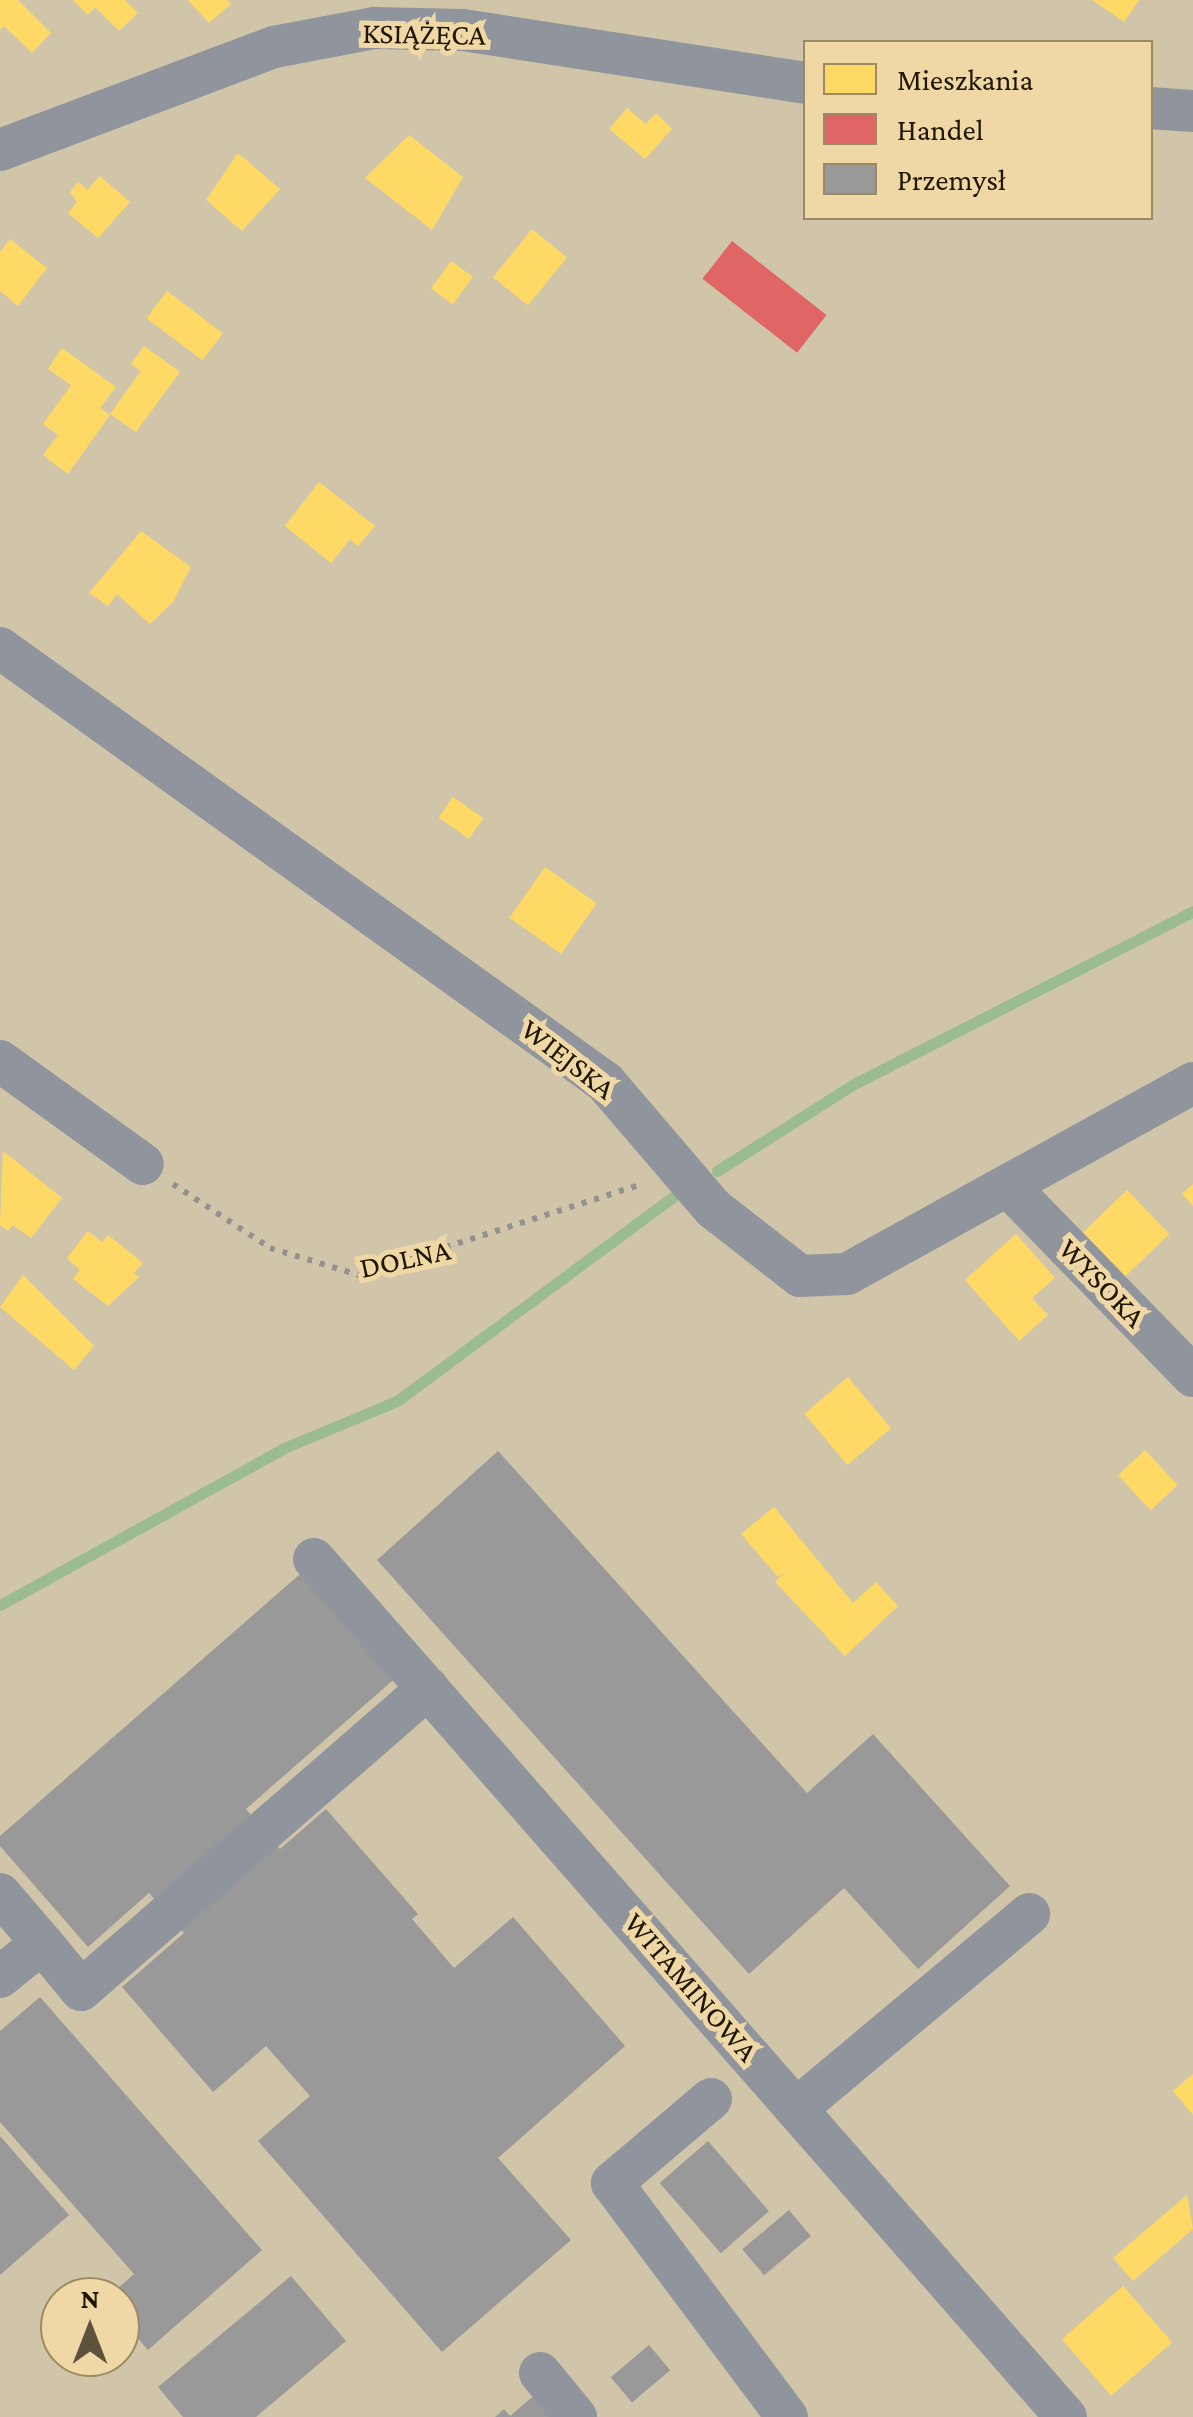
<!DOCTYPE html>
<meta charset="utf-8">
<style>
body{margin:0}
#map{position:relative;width:1193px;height:2417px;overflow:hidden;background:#d1c5a9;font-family:"Crimson Pro",serif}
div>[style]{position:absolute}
.homes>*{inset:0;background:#ffd966;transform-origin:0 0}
.shops>*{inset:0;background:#e06666;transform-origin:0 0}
.industry>*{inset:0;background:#999;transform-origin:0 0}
.stream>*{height:11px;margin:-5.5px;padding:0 5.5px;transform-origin:5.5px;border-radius:5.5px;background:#9bbb91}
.path>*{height:6px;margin-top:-3px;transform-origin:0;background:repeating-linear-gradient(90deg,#929290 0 5px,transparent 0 13px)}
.minor>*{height:42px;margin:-21px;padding:0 21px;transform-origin:21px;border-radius:21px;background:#90949c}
span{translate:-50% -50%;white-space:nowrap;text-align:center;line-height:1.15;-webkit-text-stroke:10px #efd8a5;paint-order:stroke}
.street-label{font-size:30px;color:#1e1603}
.legend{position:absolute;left:803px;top:40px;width:350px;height:180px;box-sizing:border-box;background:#efd8a5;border:2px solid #9b8a64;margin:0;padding:12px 18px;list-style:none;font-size:30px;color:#1e1603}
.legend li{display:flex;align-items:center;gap:20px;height:50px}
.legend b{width:50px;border:2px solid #9b8a64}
.north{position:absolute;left:40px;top:2277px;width:100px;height:100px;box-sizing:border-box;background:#efd8a5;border:2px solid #9b8a64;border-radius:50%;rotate:0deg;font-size:28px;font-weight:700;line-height:40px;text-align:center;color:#1e1603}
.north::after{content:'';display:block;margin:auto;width:35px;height:45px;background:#5d533d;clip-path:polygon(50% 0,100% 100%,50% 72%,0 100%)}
</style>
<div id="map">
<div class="homes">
<div style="clip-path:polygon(0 0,18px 0,51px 33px,32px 53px,4px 26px,0 30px)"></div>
<div style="clip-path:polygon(73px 0,125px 0,138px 13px,119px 31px,95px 7px,88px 15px)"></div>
<div style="clip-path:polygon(188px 0,227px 0,231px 4px,209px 23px)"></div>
<div style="clip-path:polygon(1092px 0,1139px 0,1124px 22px)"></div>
<div style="clip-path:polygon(627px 108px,646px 124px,656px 113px,672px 129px,645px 159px,609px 129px)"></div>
<div style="clip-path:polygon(409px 135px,463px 177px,432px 230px,365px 178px)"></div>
<div style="clip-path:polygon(238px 153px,280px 189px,242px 231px,206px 200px)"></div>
<div style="clip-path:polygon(100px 176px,130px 202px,98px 238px,68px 213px,77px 202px,70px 192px,78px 182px,87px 190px)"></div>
<div style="left:532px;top:229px;width:45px;height:62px;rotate:39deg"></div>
<div style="clip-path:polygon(10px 239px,47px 268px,18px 306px,0 291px,0 252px)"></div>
<div style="left:451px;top:261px;width:27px;height:34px;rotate:36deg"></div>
<div style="left:167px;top:291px;width:70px;height:34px;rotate:37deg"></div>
<div style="clip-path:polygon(144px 346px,180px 372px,136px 432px,110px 414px,141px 371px,131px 364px)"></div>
<div style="clip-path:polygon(62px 348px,116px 387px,100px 408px,110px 415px,68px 474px,43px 455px,58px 435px,43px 424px,71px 385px,48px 369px)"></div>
<div style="clip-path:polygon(319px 482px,375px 526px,358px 546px,350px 539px,331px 563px,285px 526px)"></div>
<div style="clip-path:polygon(141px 531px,191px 567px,173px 602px,150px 624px,117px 594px,108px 606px,89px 593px)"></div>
<div style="left:453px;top:797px;width:37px;height:25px;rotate:35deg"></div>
<div style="left:545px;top:867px;width:63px;height:62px;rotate:35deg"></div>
<div style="clip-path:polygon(3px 1151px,62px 1198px,31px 1238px,13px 1225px,8px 1231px,0 1225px)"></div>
<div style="clip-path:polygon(1193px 1184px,1193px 1206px,1182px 1194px)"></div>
<div style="left:1127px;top:1190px;width:61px;height:61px;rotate:46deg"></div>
<div style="clip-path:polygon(88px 1231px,102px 1242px,108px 1235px,143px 1263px,134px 1273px,139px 1277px,108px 1306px,73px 1279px,80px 1270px,67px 1258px)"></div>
<div style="clip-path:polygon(1016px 1234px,1055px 1278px,1032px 1298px,1048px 1315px,1019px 1341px,965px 1280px)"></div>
<div style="clip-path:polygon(23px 1275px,94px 1346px,74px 1370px,0 1307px)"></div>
<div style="left:848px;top:1377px;width:67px;height:57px;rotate:50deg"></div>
<div style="left:1145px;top:1450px;width:48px;height:37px;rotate:47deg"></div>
<div style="clip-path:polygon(774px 1507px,853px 1603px,876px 1582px,898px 1606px,845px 1656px,775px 1582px,787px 1570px,778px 1577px,741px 1534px)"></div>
<div style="clip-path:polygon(1193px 2074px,1193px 2115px,1173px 2091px)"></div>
<div style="clip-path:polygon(1187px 2195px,1193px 2229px,1133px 2281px,1113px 2258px)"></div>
<div style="left:1123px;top:2286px;width:75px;height:81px;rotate:49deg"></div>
</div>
<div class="shops">
<div style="left:732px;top:241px;width:120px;height:48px;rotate:38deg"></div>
</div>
<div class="industry">
<div style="clip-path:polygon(498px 1451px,807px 1793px,873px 1734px,1010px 1886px,918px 1969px,844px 1888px,749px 1974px,377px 1560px)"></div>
<div style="clip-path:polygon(307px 1568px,400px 1674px,246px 1809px,280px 1849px,326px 1809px,418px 1914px,412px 1919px,454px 1968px,513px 1917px,625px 2046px,498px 2158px,571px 2240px,442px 2352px,258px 2141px,310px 2096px,266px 2046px,213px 2092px,122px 1987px,184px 1933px,149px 1893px,88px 1947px,0 1846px,0 1836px)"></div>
<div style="clip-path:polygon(40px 1997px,262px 2250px,148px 2350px,120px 2318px,120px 2297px,108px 2297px,134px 2274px,0 2122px,0 2031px)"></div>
<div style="clip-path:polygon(0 2136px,69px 2215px,0 2275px)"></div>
<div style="left:708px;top:2141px;width:93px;height:64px;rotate:49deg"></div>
<div style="left:789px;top:2210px;width:34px;height:61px;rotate:50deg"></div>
<div style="clip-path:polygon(291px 2276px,346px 2341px,256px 2417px,183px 2417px,158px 2387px)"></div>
<div style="left:649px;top:2345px;width:33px;height:50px;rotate:50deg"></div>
<div style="clip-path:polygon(538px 2392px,560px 2417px,495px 2417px,504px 2409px,510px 2416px)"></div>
</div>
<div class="stream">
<div style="left:717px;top:1171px;width:160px;rotate:-32.5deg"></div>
<div style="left:852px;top:1085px;width:383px;rotate:-27deg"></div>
<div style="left:0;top:1605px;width:325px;rotate:-28.9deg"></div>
<div style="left:284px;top:1448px;width:122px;rotate:-22.6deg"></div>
<div style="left:397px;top:1401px;width:343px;rotate:-36.5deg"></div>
</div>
<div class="path">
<div style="left:173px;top:1184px;width:116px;rotate:33.4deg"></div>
<div style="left:270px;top:1248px;width:93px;rotate:16.9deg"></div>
<div style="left:359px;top:1275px;width:298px;rotate:-17.8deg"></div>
</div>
<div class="minor">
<div style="left:1150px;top:108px;width:43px;rotate:4deg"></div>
<div style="left:0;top:150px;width:293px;rotate:-20.6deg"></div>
<div style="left:274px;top:47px;width:103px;rotate:-10.7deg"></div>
<div style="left:375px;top:28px;width:88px;rotate:1.3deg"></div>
<div style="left:463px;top:30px;width:347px;rotate:8.8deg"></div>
<div style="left:0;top:648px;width:745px;rotate:35.65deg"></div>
<div style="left:605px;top:1082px;width:167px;rotate:49.4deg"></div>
<div style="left:714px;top:1209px;width:109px;rotate:37.9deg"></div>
<div style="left:800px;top:1276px;width:47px;rotate:-2.4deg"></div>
<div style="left:847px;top:1274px;width:395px;rotate:-28.9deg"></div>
<div style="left:0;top:1061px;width:176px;rotate:35.8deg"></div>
<div style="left:1011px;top:1189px;width:261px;rotate:45.8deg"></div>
<div style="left:314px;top:1559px;width:1141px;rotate:48.77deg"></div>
<div style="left:0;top:1894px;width:65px;rotate:49.4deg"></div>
<div style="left:42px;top:1943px;width:54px;rotate:141deg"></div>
<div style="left:42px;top:1943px;width:61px;rotate:50.3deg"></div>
<div style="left:81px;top:1990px;width:460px;rotate:-41deg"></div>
<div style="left:711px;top:2099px;width:130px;rotate:139.7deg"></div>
<div style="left:612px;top:2183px;width:292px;rotate:53.2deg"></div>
<div style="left:796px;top:2109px;width:304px;rotate:-39.9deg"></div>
<div style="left:540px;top:2373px;width:57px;rotate:50.7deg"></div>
</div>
<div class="street-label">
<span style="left:424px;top:34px;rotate:1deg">KSIĄŻĘCA</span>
<span style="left:568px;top:1059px;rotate:38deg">WIEJSKA</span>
<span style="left:405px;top:1259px;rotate:-12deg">DOLNA</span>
<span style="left:1102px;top:1283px;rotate:46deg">WYSOKA</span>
<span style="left:691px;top:1987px;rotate:49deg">WITAMINOWA</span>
</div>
<ul class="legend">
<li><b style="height:28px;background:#ffd966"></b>Mieszkania</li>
<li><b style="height:28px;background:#e06666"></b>Handel</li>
<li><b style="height:28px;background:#999"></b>Przemysł</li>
</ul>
<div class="north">N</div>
</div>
